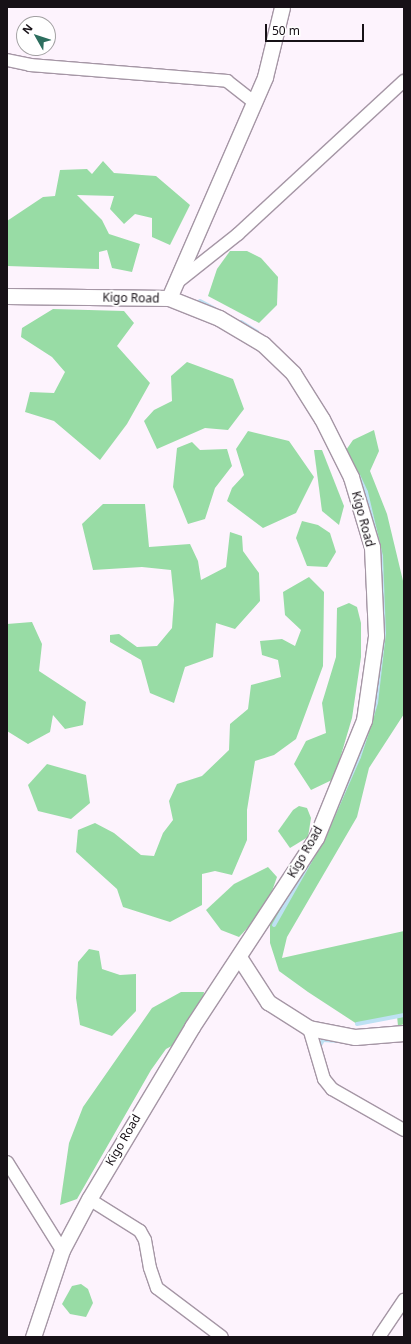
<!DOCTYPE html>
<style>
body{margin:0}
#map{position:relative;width:411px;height:1344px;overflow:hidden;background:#fdf3fd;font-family:"Noto Sans",sans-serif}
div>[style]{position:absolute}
.green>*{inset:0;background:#98dca5}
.stream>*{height:4px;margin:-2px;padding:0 2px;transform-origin:2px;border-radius:2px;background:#bee1f3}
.roads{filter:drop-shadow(1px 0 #a596a5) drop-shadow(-1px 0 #a596a5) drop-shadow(0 1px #a596a5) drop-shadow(0 -1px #a596a5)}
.minor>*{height:12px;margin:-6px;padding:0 6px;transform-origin:6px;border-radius:6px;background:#fff}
.tertiary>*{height:15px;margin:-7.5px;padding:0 7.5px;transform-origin:7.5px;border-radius:7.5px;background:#fff}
span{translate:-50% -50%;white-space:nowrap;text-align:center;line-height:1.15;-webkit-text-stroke:4px #fff;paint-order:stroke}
.street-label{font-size:12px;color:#171117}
.frame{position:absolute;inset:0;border:8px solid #171117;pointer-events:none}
.north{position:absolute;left:16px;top:16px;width:40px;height:40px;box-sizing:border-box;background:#fff;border:1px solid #a2a0a2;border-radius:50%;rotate:309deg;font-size:11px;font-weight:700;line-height:16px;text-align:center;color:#171117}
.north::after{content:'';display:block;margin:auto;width:14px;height:18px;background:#2c6e5e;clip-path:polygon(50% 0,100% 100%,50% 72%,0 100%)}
.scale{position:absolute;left:265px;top:24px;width:99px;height:18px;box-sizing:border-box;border:2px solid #171117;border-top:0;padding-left:5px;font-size:12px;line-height:14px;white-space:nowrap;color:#171117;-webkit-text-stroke:3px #fff;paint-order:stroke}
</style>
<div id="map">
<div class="green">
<div style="clip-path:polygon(103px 161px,114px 173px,156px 176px,190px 205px,170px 245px,152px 237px,152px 218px,135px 214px,124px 224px,110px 209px,114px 196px,77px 195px,102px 220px,109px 234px,140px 244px,132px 272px,112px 268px,107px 250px,99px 252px,99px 269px,7px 266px,7px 221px,43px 197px,55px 196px,60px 170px,87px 169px,92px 174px)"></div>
<div style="clip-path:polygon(230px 251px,247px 251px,261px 258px,278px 277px,277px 305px,259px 323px,208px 296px,217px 269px)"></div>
<div style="clip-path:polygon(53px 309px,124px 311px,134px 323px,117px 346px,150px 383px,127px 424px,100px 460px,54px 421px,25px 412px,30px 392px,54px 393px,65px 372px,52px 357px,21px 337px,22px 328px)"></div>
<div style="clip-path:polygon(187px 362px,233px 379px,244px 409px,228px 430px,205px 428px,157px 449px,144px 421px,154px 410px,172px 401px,171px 376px)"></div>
<div style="clip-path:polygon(374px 430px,379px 451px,370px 471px,387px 514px,404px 585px,404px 714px,369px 768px,357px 817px,287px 937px,282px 958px,404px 931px,404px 1024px,398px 1026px,397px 1016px,357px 1024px,308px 992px,279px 971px,270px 943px,270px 925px,321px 835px,360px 744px,381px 614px,344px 453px,353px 440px)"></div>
<div style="clip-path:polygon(248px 431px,289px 441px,314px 477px,296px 513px,263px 528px,227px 501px,232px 488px,244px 475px,236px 449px)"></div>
<div style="clip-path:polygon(192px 442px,200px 450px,227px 449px,232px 466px,215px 488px,205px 519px,188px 524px,173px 487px,177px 448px)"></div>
<div style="clip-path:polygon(314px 450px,322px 450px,344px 506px,339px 525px,322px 511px)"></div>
<div style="clip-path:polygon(103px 504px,145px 504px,149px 547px,190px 544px,198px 561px,201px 580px,226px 567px,230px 532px,242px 536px,243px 551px,259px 573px,260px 601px,235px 629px,216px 623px,213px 657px,185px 667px,174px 703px,150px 693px,141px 660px,110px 642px,110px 635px,119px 634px,137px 647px,157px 646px,172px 628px,174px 600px,171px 570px,142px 567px,93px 570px,82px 524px)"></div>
<div style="clip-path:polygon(302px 521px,318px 525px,330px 533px,336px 552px,327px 567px,307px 566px,296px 538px)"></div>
<div style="clip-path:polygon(309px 577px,324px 592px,323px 666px,296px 739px,274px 755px,255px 761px,247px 810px,247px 840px,232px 875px,215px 871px,202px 874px,202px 905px,170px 922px,123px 907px,117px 889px,76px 852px,78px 830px,95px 823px,114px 833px,141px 855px,154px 856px,163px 833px,173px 820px,169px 801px,177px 784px,202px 776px,229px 750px,230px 724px,248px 709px,251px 685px,281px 677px,278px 660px,262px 655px,260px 641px,282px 639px,295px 646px,301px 630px,285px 615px,283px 592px)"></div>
<div style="clip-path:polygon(349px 603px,357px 607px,361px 623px,361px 657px,352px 718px,334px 779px,311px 790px,294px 764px,306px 741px,326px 733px,322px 703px,336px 657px,337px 608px)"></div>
<div style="clip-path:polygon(32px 622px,42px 644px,39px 671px,86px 702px,83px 725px,65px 729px,53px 715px,50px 732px,28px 744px,7px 731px,7px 624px)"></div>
<div style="clip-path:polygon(47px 764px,86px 775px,90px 803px,71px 819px,38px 811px,28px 785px)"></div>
<div style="clip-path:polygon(299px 806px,307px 808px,311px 818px,308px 837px,290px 848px,278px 831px,293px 810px)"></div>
<div style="clip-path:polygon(268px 867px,277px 877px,266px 908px,239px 937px,221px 930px,206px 910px,234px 884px)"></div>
<div style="clip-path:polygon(89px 949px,99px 951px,102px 969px,120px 975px,136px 974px,136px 1011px,112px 1036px,80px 1025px,76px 998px,78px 962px)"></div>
<div style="clip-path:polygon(181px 992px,204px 992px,198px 1032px,166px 1049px,151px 1070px,77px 1199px,60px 1205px,69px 1143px,83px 1107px,152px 1008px)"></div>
<div style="clip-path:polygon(81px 1284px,88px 1289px,93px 1303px,86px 1317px,70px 1314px,62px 1304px,72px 1286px)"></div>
</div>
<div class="stream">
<div style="left:200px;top:301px;width:17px;rotate:28deg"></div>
<div style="left:241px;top:322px;width:19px;rotate:32deg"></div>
<div style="left:358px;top:475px;width:19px;rotate:65deg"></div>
<div style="left:366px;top:492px;width:66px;rotate:76.8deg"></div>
<div style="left:381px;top:556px;width:77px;rotate:87.8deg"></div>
<div style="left:384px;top:633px;width:70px;rotate:96.5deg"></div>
<div style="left:376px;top:703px;width:17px;rotate:107deg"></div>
<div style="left:326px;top:832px;width:82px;rotate:-66.3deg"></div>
<div style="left:359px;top:757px;width:26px;rotate:-72deg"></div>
<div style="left:274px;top:925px;width:81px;rotate:-60.6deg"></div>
<div style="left:357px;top:1024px;width:48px;rotate:-10.8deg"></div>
<div style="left:319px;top:1047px;width:8px;rotate:-60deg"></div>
<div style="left:323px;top:1040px;width:45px;rotate:3.8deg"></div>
</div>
<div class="roads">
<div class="minor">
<div style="left:7px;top:60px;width:24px;rotate:12deg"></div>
<div style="left:30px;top:65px;width:198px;rotate:4.6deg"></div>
<div style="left:227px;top:81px;width:34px;rotate:38deg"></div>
<div style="left:175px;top:284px;width:80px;rotate:-38.4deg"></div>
<div style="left:238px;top:234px;width:226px;rotate:-42.7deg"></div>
<div style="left:309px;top:1028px;width:53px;rotate:73.6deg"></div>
<div style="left:324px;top:1079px;width:13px;rotate:51deg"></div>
<div style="left:332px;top:1089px;width:83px;rotate:29.7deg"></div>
<div style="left:7px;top:1162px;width:104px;rotate:58deg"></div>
<div style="left:89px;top:1199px;width:60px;rotate:32.1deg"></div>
<div style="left:140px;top:1231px;width:10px;rotate:61deg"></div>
<div style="left:145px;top:1240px;width:28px;rotate:80deg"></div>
<div style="left:150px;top:1268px;width:21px;rotate:71deg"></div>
<div style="left:157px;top:1288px;width:81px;rotate:37deg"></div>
<div style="left:379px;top:1337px;width:45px;rotate:-56deg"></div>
</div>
<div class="tertiary">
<div style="left:7px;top:296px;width:162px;rotate:0.7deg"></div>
<div style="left:169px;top:298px;width:54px;rotate:21.8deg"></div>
<div style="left:219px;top:318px;width:51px;rotate:30.6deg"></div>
<div style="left:263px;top:344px;width:42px;rotate:44deg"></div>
<div style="left:293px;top:373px;width:54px;rotate:57.8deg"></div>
<div style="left:322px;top:419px;width:65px;rotate:63.4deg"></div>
<div style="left:351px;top:477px;width:73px;rotate:73.3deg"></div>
<div style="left:372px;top:547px;width:89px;rotate:87.4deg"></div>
<div style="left:376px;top:636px;width:85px;rotate:98.1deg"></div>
<div style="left:364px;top:720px;width:127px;rotate:112.1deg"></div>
<div style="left:316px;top:838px;width:226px;rotate:123.3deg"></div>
<div style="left:192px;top:1027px;width:200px;rotate:120.9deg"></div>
<div style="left:89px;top:1199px;width:58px;rotate:117.9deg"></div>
<div style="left:62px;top:1250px;width:92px;rotate:108.4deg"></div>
<div style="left:169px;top:298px;width:241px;rotate:-66.5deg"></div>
<div style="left:265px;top:77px;width:72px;rotate:-76.3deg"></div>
<div style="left:239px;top:957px;width:54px;rotate:57.2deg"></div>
<div style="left:268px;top:1002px;width:49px;rotate:32.4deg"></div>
<div style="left:309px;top:1028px;width:47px;rotate:11.1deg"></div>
<div style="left:355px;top:1037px;width:49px;rotate:-4.7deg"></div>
</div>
</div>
<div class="street-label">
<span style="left:131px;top:298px;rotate:1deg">Kigo Road</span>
<span style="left:363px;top:519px;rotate:75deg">Kigo Road</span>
<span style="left:305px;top:852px;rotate:-60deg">Kigo Road</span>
<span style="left:123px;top:1140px;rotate:-60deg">Kigo Road</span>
</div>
<div class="frame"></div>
<div class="north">N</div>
<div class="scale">50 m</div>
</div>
